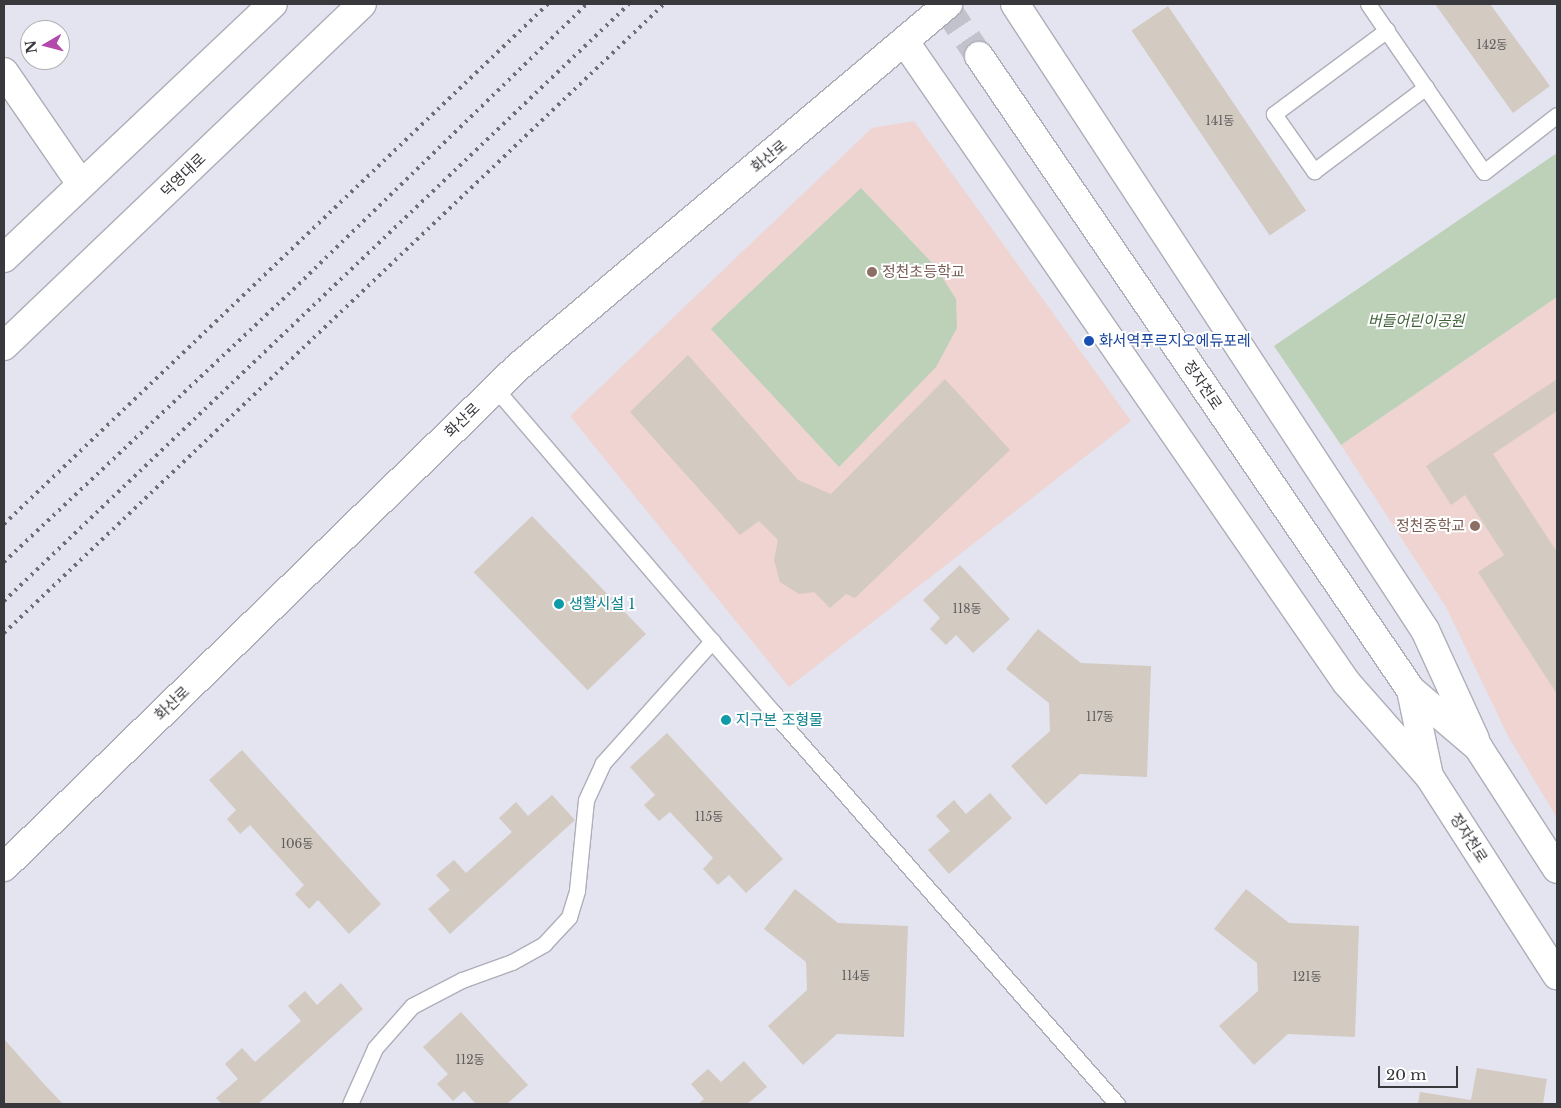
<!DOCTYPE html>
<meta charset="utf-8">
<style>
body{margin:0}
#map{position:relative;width:1561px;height:1108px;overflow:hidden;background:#e3e4ef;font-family:"Libre Baskerville","Noto Sans KR",serif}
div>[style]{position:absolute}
.education>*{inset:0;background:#efd4d1}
.green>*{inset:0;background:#bcd1b8}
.building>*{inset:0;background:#d3cac1;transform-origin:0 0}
.secondary-tunnel>*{height:28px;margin-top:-14px;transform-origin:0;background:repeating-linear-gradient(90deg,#c1c2cb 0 28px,transparent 0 42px)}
.roads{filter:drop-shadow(1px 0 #aeaeb9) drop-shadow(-1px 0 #aeaeb9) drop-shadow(0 1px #aeaeb9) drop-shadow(0 -1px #aeaeb9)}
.lane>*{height:15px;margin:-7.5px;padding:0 7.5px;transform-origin:7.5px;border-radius:7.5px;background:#fff}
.street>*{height:28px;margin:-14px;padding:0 14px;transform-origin:14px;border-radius:14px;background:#fff}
.secondary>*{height:28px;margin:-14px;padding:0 14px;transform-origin:14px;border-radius:14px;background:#fff}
.rail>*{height:4px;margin-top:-2px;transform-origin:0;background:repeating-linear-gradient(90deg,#6e6f76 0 2.5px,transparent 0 7.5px)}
.dots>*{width:14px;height:14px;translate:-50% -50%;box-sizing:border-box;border:2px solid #fff;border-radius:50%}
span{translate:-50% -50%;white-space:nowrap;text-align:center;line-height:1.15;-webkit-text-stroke:4px #fff;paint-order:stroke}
.number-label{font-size:12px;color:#5f5c5e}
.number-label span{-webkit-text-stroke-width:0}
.street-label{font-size:15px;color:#38383d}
.education-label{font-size:15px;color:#785e54}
.left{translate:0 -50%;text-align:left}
.right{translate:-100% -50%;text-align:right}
.park-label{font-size:15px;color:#40623a;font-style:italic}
.transit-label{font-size:15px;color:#164399}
.culture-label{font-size:15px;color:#0d838f}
.frame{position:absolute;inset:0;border:5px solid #38383d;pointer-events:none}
.north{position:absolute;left:20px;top:20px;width:50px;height:50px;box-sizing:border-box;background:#fff;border:1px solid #afafb1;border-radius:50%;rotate:262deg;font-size:14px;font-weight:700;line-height:20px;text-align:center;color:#38383d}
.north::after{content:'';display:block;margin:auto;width:18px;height:22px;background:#b349aa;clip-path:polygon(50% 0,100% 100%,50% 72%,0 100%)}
.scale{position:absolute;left:1378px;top:1066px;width:80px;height:22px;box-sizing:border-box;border:2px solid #38383d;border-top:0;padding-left:6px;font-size:15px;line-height:18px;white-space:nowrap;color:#38383d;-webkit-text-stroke:4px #fff;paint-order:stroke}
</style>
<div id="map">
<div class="education">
<div style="clip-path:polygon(914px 121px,1131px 421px,789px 687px,570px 416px,872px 128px)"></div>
<div style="clip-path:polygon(1557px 297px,1557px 818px,1508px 736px,1446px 607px,1341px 445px)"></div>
</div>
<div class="green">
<div style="clip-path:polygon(1557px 153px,1557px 297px,1341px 445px,1274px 346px)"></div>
<div style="clip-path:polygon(861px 188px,935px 266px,956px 299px,957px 328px,936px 367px,839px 467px,711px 329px)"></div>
</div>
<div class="building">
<div style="clip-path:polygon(1435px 4px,1490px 4px,1550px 86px,1513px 113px)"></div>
<div style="left:1168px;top:6px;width:247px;height:44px;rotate:56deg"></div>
<div style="clip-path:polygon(688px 355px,798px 480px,831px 494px,945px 379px,1010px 450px,855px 598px,846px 594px,830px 608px,814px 592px,799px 594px,780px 582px,774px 560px,778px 540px,759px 521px,740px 535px,630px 412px)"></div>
<div style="clip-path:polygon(1557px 379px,1557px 411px,1493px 454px,1557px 552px,1557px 694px,1478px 572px,1504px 555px,1465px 495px,1451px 505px,1426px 466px)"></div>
<div style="left:532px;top:516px;width:164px;height:81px;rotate:46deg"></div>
<div style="clip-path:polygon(960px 565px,1010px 619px,973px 653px,956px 635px,946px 645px,930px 629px,940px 618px,923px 600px)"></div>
<div style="clip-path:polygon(1038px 629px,1081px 663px,1151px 666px,1147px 777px,1080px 774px,1046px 805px,1011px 766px,1050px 731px,1049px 703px,1006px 669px)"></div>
<div style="clip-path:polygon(667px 733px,783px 859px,746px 893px,729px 875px,718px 885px,703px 869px,713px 858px,670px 812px,659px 821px,644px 805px,655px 795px,630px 767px)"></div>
<div style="clip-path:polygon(242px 750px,381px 904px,349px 934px,318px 900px,309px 909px,295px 894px,304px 885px,250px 825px,240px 834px,227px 819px,236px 810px,209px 780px)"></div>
<div style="clip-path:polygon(990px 793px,1012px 818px,949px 874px,928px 850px,950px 831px,936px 816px,954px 800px,966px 814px)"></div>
<div style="clip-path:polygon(552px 795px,575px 820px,450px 934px,428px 909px,450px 890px,436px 875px,454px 860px,466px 873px,512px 832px,499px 818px,516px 802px,528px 816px)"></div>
<div style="clip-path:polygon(795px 889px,838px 923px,908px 926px,904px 1037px,837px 1034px,803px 1065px,768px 1026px,807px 990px,806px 962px,764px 929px)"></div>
<div style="clip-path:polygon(1246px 889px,1289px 923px,1359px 926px,1355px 1037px,1288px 1034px,1254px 1065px,1219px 1026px,1258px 991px,1257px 963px,1214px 929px)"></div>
<div style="clip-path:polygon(341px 983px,363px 1009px,258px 1104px,222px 1104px,216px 1098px,238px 1079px,225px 1064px,242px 1048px,255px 1062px,301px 1021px,288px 1006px,305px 991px,317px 1005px)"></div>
<div style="clip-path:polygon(461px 1012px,528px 1085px,507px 1104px,476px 1104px,464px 1091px,453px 1101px,437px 1084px,448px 1074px,423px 1047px)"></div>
<div style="clip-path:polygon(4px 1039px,44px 1084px,63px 1104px,5px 1104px)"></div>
<div style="clip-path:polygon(744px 1061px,767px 1087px,747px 1104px,698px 1104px,704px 1099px,691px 1084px,708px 1069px,721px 1082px)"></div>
<div style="clip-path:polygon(1477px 1068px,1547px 1079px,1543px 1104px,1418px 1104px,1420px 1092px,1471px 1100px)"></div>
</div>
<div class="secondary-tunnel">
<div style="left:944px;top:4px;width:63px;rotate:56.1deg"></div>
</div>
<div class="roads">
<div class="lane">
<div style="left:1368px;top:4px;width:204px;rotate:55.4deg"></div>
<div style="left:1484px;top:172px;width:93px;rotate:-38deg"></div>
<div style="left:1387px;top:30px;width:141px;rotate:143.4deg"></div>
<div style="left:1274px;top:114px;width:70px;rotate:54.9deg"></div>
<div style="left:1314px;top:171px;width:140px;rotate:-36.9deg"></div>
<div style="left:495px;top:388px;width:426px;rotate:49.4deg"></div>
<div style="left:772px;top:711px;width:523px;rotate:48.72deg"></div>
<div style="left:350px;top:1104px;width:61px;rotate:-65.9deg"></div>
<div style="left:375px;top:1048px;width:56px;rotate:-48.6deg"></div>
<div style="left:412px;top:1006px;width:56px;rotate:-27.5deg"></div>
<div style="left:462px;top:980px;width:53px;rotate:-19.8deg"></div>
<div style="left:512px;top:962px;width:37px;rotate:-29deg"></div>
<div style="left:544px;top:944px;width:37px;rotate:-47deg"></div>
<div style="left:569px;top:917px;width:28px;rotate:-73deg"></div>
<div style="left:577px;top:890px;width:90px;rotate:-84.3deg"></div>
<div style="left:586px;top:800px;width:41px;rotate:-65.3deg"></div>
<div style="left:603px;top:763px;width:164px;rotate:-48.2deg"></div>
</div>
<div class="street">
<div style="left:4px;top:72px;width:136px;rotate:55.5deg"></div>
</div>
<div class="secondary">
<div style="left:1015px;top:4px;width:748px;rotate:56.78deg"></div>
<div style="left:1425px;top:630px;width:120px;rotate:65.4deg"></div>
<div style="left:905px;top:42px;width:777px;rotate:55.43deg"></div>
<div style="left:1346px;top:682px;width:125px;rotate:48.6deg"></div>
<div style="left:979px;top:56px;width:767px;rotate:55.73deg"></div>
<div style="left:1411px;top:690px;width:88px;rotate:40.4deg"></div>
<div style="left:1478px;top:747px;width:145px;rotate:57.1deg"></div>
<div style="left:4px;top:258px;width:370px;rotate:-43.4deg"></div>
<div style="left:4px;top:346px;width:495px;rotate:-43.7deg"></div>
<div style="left:1411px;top:690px;width:88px;rotate:78.2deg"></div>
<div style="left:1429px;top:776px;width:237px;rotate:57.3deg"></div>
<div style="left:4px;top:867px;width:717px;rotate:-44.21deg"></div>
<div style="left:518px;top:367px;width:563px;rotate:-40.17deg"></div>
</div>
</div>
<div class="rail">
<div style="left:4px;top:524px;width:753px;rotate:-43.71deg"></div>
<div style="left:4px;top:562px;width:412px;rotate:-43.3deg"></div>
<div style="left:304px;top:279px;width:395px;rotate:-44.2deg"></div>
<div style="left:4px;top:601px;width:864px;rotate:-43.69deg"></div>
<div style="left:4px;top:633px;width:912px;rotate:-43.62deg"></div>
</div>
<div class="dots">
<div style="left:872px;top:272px;background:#8d6e63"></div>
<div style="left:1089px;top:341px;background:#1a4fb4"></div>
<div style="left:1475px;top:526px;background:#8d6e63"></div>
<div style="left:559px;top:604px;background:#0f9aa8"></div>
<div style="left:726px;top:720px;background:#0f9aa8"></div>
</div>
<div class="number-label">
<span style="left:1492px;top:45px">142동</span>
<span style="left:1220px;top:121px">141동</span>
<span style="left:967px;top:609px">118동</span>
<span style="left:1100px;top:717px">117동</span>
<span style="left:709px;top:817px">115동</span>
<span style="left:297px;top:844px">106동</span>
<span style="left:856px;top:976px">114동</span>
<span style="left:1307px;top:977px">121동</span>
<span style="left:470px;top:1060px">112동</span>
</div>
<div class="street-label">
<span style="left:769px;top:156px;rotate:-40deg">화산로</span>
<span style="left:183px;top:175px;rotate:-44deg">덕영대로</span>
<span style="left:1203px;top:385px;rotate:56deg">정자천로</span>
<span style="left:462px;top:420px;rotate:-44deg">화산로</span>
<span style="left:172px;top:703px;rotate:-44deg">화산로</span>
<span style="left:1469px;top:838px;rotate:57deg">정자천로</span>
</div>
<div class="education-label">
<span class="left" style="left:882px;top:272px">정천초등학교</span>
<span class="right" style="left:1465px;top:526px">정천중학교</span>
</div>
<div class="park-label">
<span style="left:1416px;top:321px">버들어린이공원</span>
</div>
<div class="transit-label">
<span class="left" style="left:1099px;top:341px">화서역푸르지오에듀포레</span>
</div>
<div class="culture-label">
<span class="left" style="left:569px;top:604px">생활시설 1</span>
<span class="left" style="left:736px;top:720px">지구본 조형물</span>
</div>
<div class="frame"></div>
<div class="north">N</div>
<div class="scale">20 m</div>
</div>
